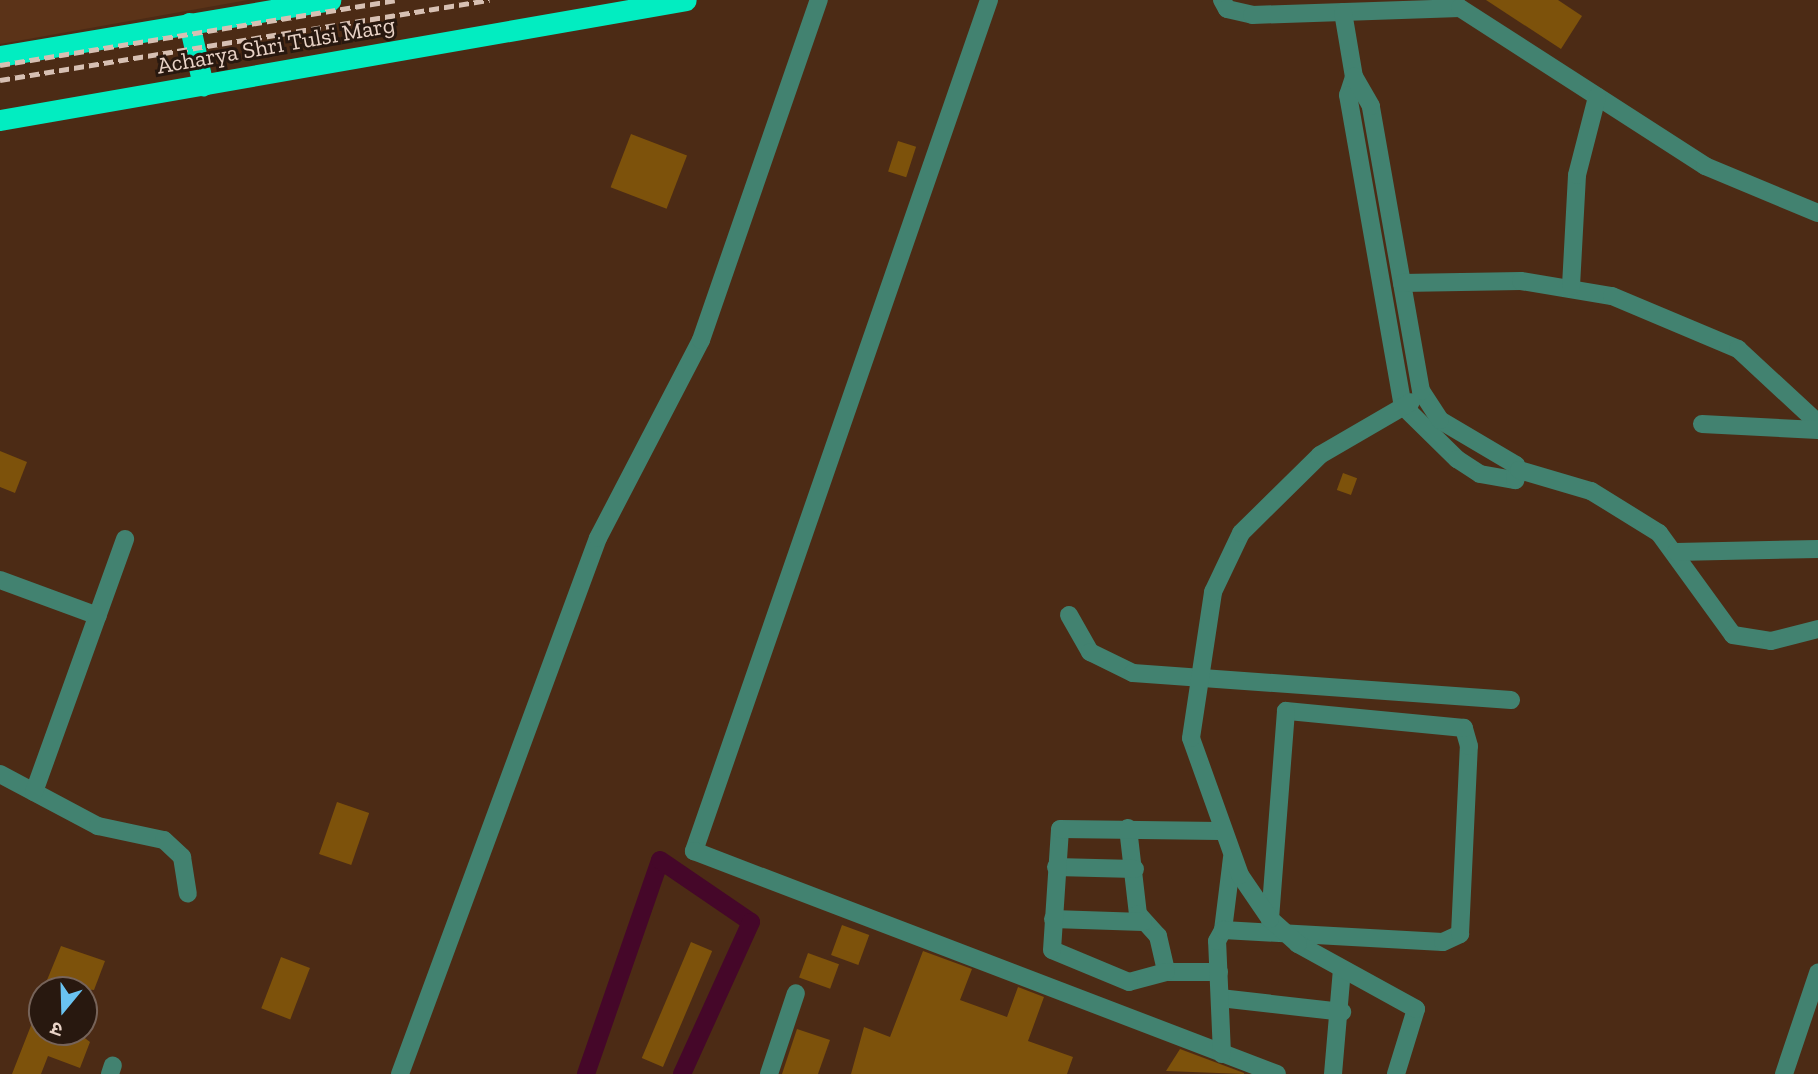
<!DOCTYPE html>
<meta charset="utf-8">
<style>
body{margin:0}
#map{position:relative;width:1818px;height:1074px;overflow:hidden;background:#4c2b15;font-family:"Zilla Slab","Noto Sans Devanagari",serif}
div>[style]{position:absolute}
.built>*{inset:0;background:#5b3318}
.canal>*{height:18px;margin:-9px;padding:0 9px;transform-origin:9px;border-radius:9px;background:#450729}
.building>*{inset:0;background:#7d520b;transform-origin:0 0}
.minor>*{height:18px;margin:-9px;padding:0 9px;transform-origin:9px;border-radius:9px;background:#428270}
.highway>*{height:21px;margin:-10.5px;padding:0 10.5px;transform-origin:10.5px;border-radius:10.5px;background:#02edc1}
.rail>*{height:5px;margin-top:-2.5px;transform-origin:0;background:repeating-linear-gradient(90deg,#d7c0b3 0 10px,transparent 0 15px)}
span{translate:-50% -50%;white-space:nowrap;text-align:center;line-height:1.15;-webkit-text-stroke:6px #28180f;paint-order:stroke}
.street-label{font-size:23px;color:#ead4c8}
.north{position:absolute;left:28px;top:976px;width:70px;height:70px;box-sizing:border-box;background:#28180f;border:2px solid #766359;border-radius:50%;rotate:199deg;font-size:19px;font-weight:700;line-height:28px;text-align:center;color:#ead4c8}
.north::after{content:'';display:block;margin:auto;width:24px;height:32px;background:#6ac3f1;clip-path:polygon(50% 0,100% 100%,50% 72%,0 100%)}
</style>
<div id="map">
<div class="built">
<div style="clip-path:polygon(0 0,248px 0,0 44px)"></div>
</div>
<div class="canal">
<div style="left:586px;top:1074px;width:226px;rotate:-70.9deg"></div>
<div style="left:660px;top:860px;width:110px;rotate:34.3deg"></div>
<div style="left:751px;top:922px;width:167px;rotate:114.4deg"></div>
</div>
<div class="building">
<div style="clip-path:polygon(1486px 0,1558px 0,1582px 16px,1561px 49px)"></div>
<div style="left:631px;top:134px;width:60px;height:57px;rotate:21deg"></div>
<div style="left:898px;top:141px;width:19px;height:32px;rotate:18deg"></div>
<div style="clip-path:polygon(0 451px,27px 462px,15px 493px,0 487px)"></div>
<div style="left:1343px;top:473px;width:15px;height:18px;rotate:20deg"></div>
<div style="left:337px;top:802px;width:34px;height:55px;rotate:19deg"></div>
<div style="left:842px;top:925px;width:29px;height:32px;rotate:20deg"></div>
<div style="left:691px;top:942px;width:23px;height:126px;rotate:23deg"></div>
<div style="clip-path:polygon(61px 946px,105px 961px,94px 990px,45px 985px)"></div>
<div style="clip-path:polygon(923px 951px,972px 969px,960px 1000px,1007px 1017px,1018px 987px,1044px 997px,1028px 1041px,1073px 1057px,1067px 1074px,851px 1074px,864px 1027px,890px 1037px)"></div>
<div style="left:808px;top:953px;width:33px;height:26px;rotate:20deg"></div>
<div style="left:281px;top:957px;width:31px;height:55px;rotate:21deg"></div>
<div style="clip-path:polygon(41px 1000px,42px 1032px,77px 1032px,90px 1042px,80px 1068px,48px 1056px,41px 1074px,12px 1074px)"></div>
<div style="clip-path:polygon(797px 1029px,830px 1040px,818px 1074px,782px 1074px)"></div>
<div style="clip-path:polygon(1180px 1049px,1244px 1073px,1244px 1074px,1166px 1071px)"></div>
</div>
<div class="minor">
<div style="left:989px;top:0;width:901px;rotate:109.12deg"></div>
<div style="left:694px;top:851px;width:624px;rotate:20.93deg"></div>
<div style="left:1222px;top:0;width:10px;rotate:61deg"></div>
<div style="left:1227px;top:9px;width:26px;rotate:13deg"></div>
<div style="left:1252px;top:15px;width:208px;rotate:-1.9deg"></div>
<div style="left:1460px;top:8px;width:292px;rotate:32.8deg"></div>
<div style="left:1705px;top:166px;width:122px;rotate:22.6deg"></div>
<div style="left:1343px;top:12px;width:66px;rotate:80.4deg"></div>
<div style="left:1354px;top:77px;width:19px;rotate:108deg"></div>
<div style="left:1348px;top:95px;width:316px;rotate:80deg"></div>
<div style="left:1403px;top:406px;width:76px;rotate:44.5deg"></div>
<div style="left:1457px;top:459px;width:27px;rotate:33deg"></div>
<div style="left:1480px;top:474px;width:36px;rotate:10deg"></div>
<div style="left:1515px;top:480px;width:15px;rotate:-86deg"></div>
<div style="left:1516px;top:465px;width:88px;rotate:-149.4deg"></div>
<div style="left:1440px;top:420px;width:35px;rotate:-123deg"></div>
<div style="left:1421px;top:391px;width:289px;rotate:-100deg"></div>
<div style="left:1371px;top:106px;width:34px;rotate:-120deg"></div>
<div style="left:1402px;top:283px;width:119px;rotate:-1deg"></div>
<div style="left:1521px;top:281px;width:92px;rotate:9.4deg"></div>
<div style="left:1612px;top:296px;width:137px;rotate:22.8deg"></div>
<div style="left:1738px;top:349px;width:109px;rotate:42.8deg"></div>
<div style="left:1571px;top:286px;width:111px;rotate:-86.9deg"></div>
<div style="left:1577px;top:175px;width:81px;rotate:-75.6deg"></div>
<div style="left:1702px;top:424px;width:116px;rotate:3deg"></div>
<div style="left:1519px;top:470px;width:75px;rotate:16.3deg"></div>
<div style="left:1591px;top:491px;width:80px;rotate:31.7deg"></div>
<div style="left:1659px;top:533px;width:126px;rotate:54deg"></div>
<div style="left:1733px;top:635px;width:38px;rotate:9deg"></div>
<div style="left:1771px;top:641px;width:49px;rotate:-14.3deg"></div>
<div style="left:1676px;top:552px;width:142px;rotate:-1.2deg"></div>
<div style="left:0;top:580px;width:104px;rotate:20.2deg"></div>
<div style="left:1069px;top:615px;width:43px;rotate:60.4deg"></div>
<div style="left:1090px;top:652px;width:48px;rotate:26deg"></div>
<div style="left:1133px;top:673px;width:379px;rotate:4.1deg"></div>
<div style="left:0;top:774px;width:111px;rotate:28deg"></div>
<div style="left:98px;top:826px;width:67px;rotate:12deg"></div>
<div style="left:164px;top:840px;width:25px;rotate:43deg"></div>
<div style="left:182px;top:857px;width:37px;rotate:81deg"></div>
<div style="left:34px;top:792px;width:269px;rotate:-70.2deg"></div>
<div style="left:1128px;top:828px;width:87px;rotate:83.4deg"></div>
<div style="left:1138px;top:914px;width:30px;rotate:48deg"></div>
<div style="left:1158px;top:936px;width:37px;rotate:77deg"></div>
<div style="left:1056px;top:867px;width:79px;rotate:1.5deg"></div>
<div style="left:1053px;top:919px;width:90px;rotate:1.9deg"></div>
<div style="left:1223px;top:930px;width:73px;rotate:-82.9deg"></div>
<div style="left:1219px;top:972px;width:53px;rotate:180deg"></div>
<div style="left:1166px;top:972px;width:38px;rotate:165deg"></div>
<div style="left:1129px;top:982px;width:83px;rotate:-157.4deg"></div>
<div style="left:1052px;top:950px;width:121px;rotate:-86.2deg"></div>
<div style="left:1060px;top:829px;width:160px;rotate:0.7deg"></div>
<div style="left:1220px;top:998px;width:123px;rotate:6.5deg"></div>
<div style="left:1222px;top:1054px;width:113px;rotate:-92.5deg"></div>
<div style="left:1217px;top:941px;width:13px;rotate:-61deg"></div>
<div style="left:1223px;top:930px;width:220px;rotate:3.1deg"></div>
<div style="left:1443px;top:942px;width:19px;rotate:-25deg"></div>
<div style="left:1460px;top:934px;width:188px;rotate:-87.3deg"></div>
<div style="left:1469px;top:746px;width:19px;rotate:-106deg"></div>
<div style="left:1464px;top:728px;width:179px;rotate:-174.5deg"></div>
<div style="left:1286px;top:711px;width:209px;rotate:94.4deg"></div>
<div style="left:110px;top:1074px;width:9px;rotate:-72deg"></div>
<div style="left:400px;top:1074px;width:571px;rotate:-69.73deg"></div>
<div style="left:598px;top:538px;width:223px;rotate:-62.5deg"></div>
<div style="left:701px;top:340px;width:360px;rotate:-70.9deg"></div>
<div style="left:769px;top:1074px;width:85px;rotate:-71.6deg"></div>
<div style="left:1333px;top:1074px;width:105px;rotate:-85.1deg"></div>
<div style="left:1396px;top:1074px;width:68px;rotate:-72.9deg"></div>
<div style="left:1416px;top:1009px;width:135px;rotate:-151.2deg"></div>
<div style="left:1298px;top:944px;width:38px;rotate:-138deg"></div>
<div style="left:1270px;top:919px;width:53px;rotate:-124.3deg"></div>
<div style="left:1240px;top:875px;width:145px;rotate:-109.7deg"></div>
<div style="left:1191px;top:738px;width:148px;rotate:-81.4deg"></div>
<div style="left:1213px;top:592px;width:65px;rotate:-64.6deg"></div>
<div style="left:1241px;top:533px;width:111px;rotate:-44.6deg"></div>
<div style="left:1320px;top:455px;width:105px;rotate:-30.2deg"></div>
<div style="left:1784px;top:1074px;width:107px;rotate:-71.4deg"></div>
</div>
<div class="highway">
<div style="left:189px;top:23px;width:64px;rotate:77.3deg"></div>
<div style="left:0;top:56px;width:335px;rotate:-9.6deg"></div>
<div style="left:0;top:120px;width:696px;rotate:-9.92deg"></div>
</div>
<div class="rail">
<div style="left:0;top:65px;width:400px;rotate:-9.3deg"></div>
<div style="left:0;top:80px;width:496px;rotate:-9.3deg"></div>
</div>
<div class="street-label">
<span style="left:276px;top:45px;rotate:-10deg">Acharya Shri Tulsi Marg</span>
</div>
<div class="north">उ</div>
</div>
